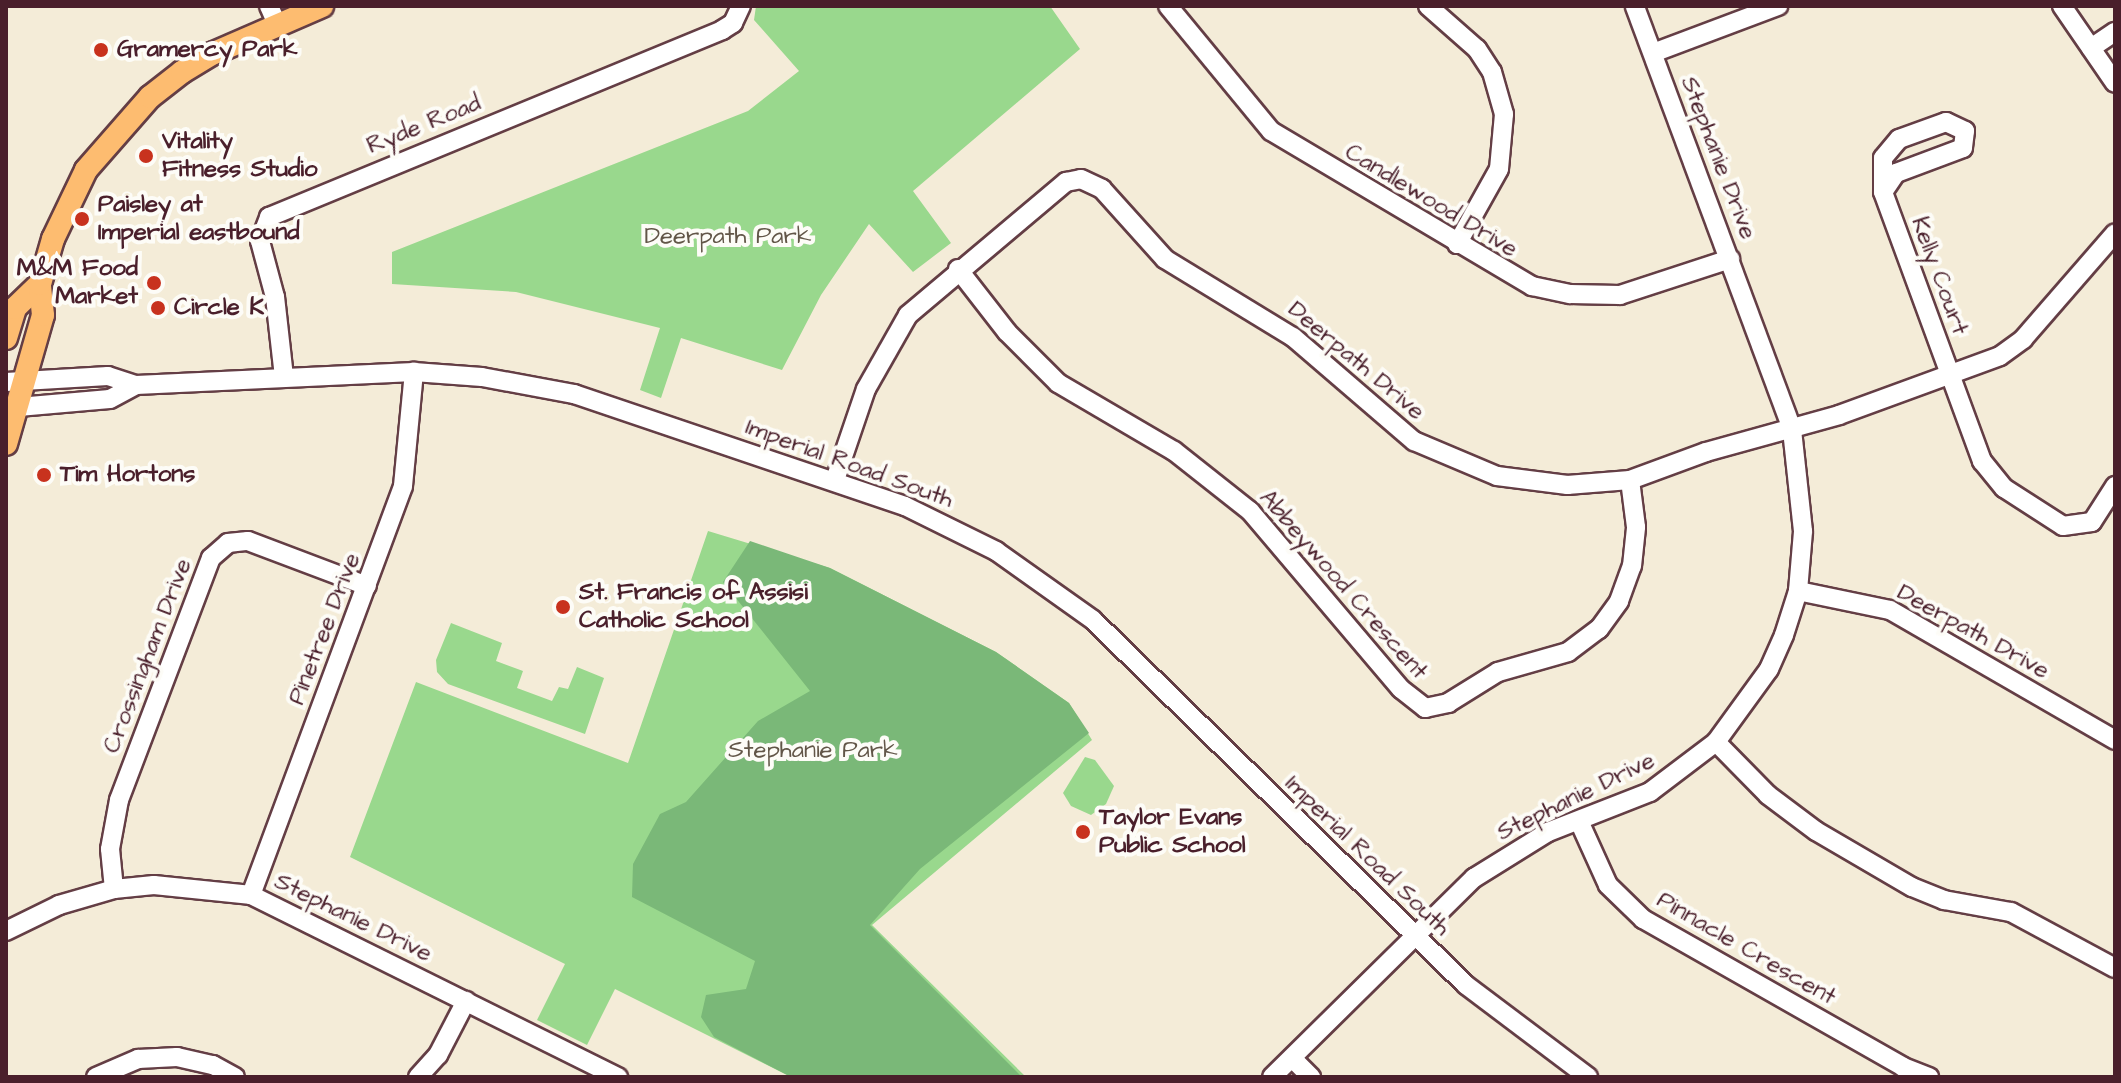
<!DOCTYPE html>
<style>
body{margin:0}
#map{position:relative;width:2121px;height:1083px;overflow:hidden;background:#f4ecd8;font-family:"Architects Daughter",sans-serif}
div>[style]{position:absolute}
.green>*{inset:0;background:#99d88d}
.forest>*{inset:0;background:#7ab878}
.roads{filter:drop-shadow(2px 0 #643e45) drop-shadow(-2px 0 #643e45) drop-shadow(0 2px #643e45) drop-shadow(0 -2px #643e45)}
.minor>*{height:18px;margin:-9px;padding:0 9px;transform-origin:9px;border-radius:9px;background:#fff}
.major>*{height:22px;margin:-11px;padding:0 11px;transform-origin:11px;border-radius:11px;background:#fdbc70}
.dots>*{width:22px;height:22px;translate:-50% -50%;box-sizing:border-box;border:4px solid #fdfcf7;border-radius:50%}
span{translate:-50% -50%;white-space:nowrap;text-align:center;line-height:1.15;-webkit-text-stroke:8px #fdfcf7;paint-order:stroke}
.poi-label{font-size:24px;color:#4a1f2b;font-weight:700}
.left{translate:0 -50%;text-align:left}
.right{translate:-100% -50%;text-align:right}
.street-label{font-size:24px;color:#4a1f2b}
.park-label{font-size:24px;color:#625648}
.frame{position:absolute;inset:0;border:8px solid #4a1f2b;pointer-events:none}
</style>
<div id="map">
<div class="green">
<div style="clip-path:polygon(756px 6px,1050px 6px,1080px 49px,913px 191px,951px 243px,913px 272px,869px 224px,821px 295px,782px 370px,681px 338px,661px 398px,640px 390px,660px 328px,516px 292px,392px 284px,392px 252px,748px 111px,799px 71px,754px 20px)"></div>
<div style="clip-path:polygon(708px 531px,830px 568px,996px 652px,1069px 703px,1092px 740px,872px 925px,1026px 1077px,791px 1077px,615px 989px,587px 1045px,537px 1020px,565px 964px,350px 857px,416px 682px,628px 763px)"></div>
<div style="clip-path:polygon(451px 623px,502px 643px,496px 661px,523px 671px,517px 688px,552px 701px,559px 687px,568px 689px,577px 667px,604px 678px,585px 734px,448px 684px,437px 672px,436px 660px)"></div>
<div style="clip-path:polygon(1085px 757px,1095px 760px,1114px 786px,1106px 804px,1091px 815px,1071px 806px,1063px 793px)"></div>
</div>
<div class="forest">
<div style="clip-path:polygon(750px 541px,830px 568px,996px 652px,1069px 703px,1089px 733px,920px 869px,870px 925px,1022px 1077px,791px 1077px,714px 1037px,701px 1017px,706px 995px,746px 989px,755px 961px,632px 897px,633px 864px,660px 814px,686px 802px,758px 721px,810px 691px,723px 582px)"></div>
</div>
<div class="roads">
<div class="minor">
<div style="left:269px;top:6px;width:20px;rotate:66deg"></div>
<div style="left:1168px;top:6px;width:162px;rotate:50.5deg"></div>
<div style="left:1271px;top:131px;width:304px;rotate:30.7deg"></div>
<div style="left:1532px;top:286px;width:39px;rotate:12deg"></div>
<div style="left:1570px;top:294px;width:50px;rotate:1.1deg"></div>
<div style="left:1620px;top:295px;width:116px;rotate:-18.1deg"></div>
<div style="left:1428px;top:6px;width:65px;rotate:41.3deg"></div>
<div style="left:1477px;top:49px;width:27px;rotate:57deg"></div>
<div style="left:1492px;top:72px;width:44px;rotate:74.1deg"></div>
<div style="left:1504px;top:114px;width:55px;rotate:95.2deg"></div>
<div style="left:1499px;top:169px;width:86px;rotate:119.2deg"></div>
<div style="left:2062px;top:6px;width:93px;rotate:55.5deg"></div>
<div style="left:2091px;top:48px;width:29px;rotate:-34deg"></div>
<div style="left:1653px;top:53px;width:134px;rotate:-20.6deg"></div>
<div style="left:1883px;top:192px;width:34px;rotate:-90deg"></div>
<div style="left:1883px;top:158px;width:25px;rotate:-50deg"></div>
<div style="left:1899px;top:139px;width:50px;rotate:-19.9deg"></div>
<div style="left:1946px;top:122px;width:21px;rotate:25deg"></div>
<div style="left:1965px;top:131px;width:17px;rotate:97deg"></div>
<div style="left:1963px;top:148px;width:72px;rotate:159.5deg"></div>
<div style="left:1896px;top:173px;width:23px;rotate:124deg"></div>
<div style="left:1883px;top:192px;width:287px;rotate:69.8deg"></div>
<div style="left:1982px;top:461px;width:35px;rotate:51deg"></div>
<div style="left:2004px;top:488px;width:70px;rotate:32.8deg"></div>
<div style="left:2063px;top:526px;width:29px;rotate:-8deg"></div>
<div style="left:2092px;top:522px;width:43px;rotate:-57.4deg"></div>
<div style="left:958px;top:269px;width:80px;rotate:52.1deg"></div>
<div style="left:1007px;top:332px;width:72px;rotate:45deg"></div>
<div style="left:1058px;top:383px;width:134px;rotate:30.4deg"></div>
<div style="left:1174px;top:451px;width:97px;rotate:38.3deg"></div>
<div style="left:1250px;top:511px;width:233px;rotate:49.7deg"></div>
<div style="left:1401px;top:689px;width:31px;rotate:38deg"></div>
<div style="left:1425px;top:708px;width:24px;rotate:-12deg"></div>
<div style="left:1448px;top:703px;width:59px;rotate:-31.8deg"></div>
<div style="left:1498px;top:672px;width:73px;rotate:-15.9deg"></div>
<div style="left:1568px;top:652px;width:39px;rotate:-37deg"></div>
<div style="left:1599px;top:629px;width:34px;rotate:-54deg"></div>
<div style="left:1619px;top:601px;width:37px;rotate:-70deg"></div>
<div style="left:1632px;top:566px;width:39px;rotate:-84deg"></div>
<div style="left:1636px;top:527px;width:47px;rotate:-97.3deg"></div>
<div style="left:284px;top:377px;width:81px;rotate:-96.4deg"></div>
<div style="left:275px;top:297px;width:58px;rotate:-105deg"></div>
<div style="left:260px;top:241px;width:26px;rotate:-69deg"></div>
<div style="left:269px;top:217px;width:490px;rotate:-22.4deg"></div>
<div style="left:722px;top:30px;width:13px;rotate:-32deg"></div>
<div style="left:733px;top:23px;width:19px;rotate:-65deg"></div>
<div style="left:6px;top:382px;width:102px;rotate:-3.4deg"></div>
<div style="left:108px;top:376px;width:29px;rotate:18deg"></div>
<div style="left:136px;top:385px;width:278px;rotate:-2.7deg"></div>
<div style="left:414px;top:372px;width:68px;rotate:4.2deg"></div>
<div style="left:482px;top:377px;width:94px;rotate:10.5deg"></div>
<div style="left:574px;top:394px;width:349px;rotate:18.7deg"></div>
<div style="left:905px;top:506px;width:102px;rotate:26.3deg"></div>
<div style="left:996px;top:551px;width:119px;rotate:35.4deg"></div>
<div style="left:1093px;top:620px;width:522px;rotate:44.38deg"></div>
<div style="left:1466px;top:985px;width:153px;rotate:37deg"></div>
<div style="left:7px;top:408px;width:103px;rotate:-5deg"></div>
<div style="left:110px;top:399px;width:30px;rotate:-28deg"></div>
<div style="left:835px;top:480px;width:96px;rotate:-71.2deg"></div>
<div style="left:866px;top:389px;width:85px;rotate:-60.4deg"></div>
<div style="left:908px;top:315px;width:207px;rotate:-40.1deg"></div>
<div style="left:1066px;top:182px;width:15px;rotate:-11deg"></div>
<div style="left:1081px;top:179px;width:23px;rotate:25deg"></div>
<div style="left:1102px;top:189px;width:94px;rotate:48deg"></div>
<div style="left:1165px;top:259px;width:150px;rotate:31.4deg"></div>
<div style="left:1293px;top:337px;width:160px;rotate:40.7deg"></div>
<div style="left:1414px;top:441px;width:90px;rotate:22.9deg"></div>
<div style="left:1497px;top:476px;width:71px;rotate:7.3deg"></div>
<div style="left:1567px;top:485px;width:63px;rotate:-4.5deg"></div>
<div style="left:1630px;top:480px;width:81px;rotate:-20.2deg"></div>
<div style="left:1706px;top:452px;width:138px;rotate:-15.5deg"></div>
<div style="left:1839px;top:415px;width:171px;rotate:-20.1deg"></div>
<div style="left:2000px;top:356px;width:29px;rotate:-36deg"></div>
<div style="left:2023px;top:339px;width:140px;rotate:-49deg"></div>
<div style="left:1798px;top:591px;width:94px;rotate:11.7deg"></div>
<div style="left:1890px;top:610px;width:260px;rotate:30deg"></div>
<div style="left:1716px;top:742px;width:74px;rotate:45.5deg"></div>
<div style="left:1768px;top:795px;width:60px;rotate:36.9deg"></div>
<div style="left:1816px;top:831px;width:111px;rotate:30.3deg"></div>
<div style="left:1912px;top:887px;width:35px;rotate:22deg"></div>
<div style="left:1944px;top:900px;width:68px;rotate:10.2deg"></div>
<div style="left:2011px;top:912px;width:118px;rotate:28.3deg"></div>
<div style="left:1579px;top:821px;width:70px;rotate:65.6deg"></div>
<div style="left:1608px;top:885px;width:49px;rotate:44.2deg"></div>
<div style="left:1643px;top:919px;width:299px;rotate:29.6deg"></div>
<div style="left:1903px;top:1067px;width:28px;rotate:21deg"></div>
<div style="left:114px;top:889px;width:40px;rotate:-95.7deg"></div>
<div style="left:110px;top:849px;width:50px;rotate:-79.6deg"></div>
<div style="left:119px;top:800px;width:259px;rotate:-69.2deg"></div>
<div style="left:211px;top:558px;width:23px;rotate:-41deg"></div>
<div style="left:228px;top:543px;width:20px;rotate:-6deg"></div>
<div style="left:248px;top:541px;width:127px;rotate:20.7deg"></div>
<div style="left:251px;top:895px;width:436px;rotate:-69.6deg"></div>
<div style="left:403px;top:486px;width:115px;rotate:-84.5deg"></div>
<div style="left:6px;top:931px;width:59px;rotate:-26.1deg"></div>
<div style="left:59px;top:905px;width:57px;rotate:-16.2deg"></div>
<div style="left:114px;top:889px;width:40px;rotate:-5.7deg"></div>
<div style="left:154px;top:885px;width:98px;rotate:5.9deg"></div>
<div style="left:251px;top:895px;width:410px;rotate:26.4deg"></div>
<div style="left:1292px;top:1058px;width:27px;rotate:45deg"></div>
<div style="left:96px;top:1077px;width:46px;rotate:-23.2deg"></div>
<div style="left:138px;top:1059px;width:39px;rotate:-3deg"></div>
<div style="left:177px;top:1057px;width:37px;rotate:13deg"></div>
<div style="left:213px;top:1065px;width:25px;rotate:29deg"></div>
<div style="left:418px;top:1077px;width:30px;rotate:-48deg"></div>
<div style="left:438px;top:1055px;width:61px;rotate:-62.6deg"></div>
<div style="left:1272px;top:1077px;width:284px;rotate:-44.6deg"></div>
<div style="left:1474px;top:878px;width:87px;rotate:-31.9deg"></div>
<div style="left:1548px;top:832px;width:110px;rotate:-21.4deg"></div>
<div style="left:1650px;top:792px;width:83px;rotate:-37.1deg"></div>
<div style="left:1716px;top:742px;width:90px;rotate:-54deg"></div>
<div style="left:1769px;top:669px;width:37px;rotate:-66deg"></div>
<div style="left:1784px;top:635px;width:46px;rotate:-72.3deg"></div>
<div style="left:1798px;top:591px;width:60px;rotate:-85.2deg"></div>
<div style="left:1803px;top:531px;width:103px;rotate:-96.2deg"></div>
<div style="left:1792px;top:429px;width:451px;rotate:-110.4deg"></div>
</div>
<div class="major">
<div style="left:6px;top:338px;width:31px;rotate:-73deg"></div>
<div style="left:15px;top:308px;width:35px;rotate:-44deg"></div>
<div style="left:6px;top:444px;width:134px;rotate:-74deg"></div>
<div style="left:43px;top:315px;width:31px;rotate:-96deg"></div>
<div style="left:40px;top:284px;width:47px;rotate:-73.9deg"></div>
<div style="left:53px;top:239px;width:76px;rotate:-64.4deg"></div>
<div style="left:86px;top:170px;width:97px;rotate:-48.8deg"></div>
<div style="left:150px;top:97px;width:41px;rotate:-38deg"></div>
<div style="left:182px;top:72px;width:37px;rotate:-31deg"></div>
<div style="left:214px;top:53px;width:118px;rotate:-23.5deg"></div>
</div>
</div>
<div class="dots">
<div style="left:101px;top:50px;background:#c8321e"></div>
<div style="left:146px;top:156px;background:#c8321e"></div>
<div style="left:82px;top:219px;background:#c8321e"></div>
<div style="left:154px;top:283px;background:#c8321e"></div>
<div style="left:158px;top:308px;background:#c8321e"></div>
<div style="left:44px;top:475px;background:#c8321e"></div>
<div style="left:563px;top:607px;background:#c8321e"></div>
<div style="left:1083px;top:832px;background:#c8321e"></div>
</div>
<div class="poi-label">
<span class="left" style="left:117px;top:50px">Gramercy Park</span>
<span class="left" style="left:162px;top:156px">Vitality<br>Fitness Studio</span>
<span class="left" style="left:98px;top:219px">Paisley at<br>Imperial eastbound</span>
<span class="right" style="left:138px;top:283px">M&amp;M Food<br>Market</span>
<span class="left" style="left:174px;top:308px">Circle K</span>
<span class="left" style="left:60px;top:475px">Tim Hortons</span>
<span class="left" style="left:579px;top:607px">St. Francis of Assisi<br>Catholic School</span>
<span class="left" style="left:1099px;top:832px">Taylor Evans<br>Public School</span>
</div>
<div class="street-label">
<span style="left:424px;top:125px;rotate:-22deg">Ryde Road</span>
<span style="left:1718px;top:158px;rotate:69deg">Stephanie Drive</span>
<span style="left:1431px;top:201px;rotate:31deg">Candlewood Drive</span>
<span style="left:1939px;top:276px;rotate:70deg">Kelly Court</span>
<span style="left:1356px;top:361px;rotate:40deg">Deerpath Drive</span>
<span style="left:849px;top:464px;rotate:20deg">Imperial Road South</span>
<span style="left:1343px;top:585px;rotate:49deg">Abbeywood Crescent</span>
<span style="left:325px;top:629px;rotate:-69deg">Pinetree Drive</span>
<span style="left:1973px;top:632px;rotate:29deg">Deerpath Drive</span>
<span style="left:148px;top:656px;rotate:-69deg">Crossingham Drive</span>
<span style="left:1576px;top:797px;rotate:-26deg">Stephanie Drive</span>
<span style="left:1367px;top:856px;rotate:44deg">Imperial Road South</span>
<span style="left:353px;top:918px;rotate:26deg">Stephanie Drive</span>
<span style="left:1746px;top:949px;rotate:30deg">Pinnacle Crescent</span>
</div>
<div class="park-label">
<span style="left:728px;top:237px">Deerpath Park</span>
<span style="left:813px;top:751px">Stephanie Park</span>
</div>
<div class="frame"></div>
</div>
